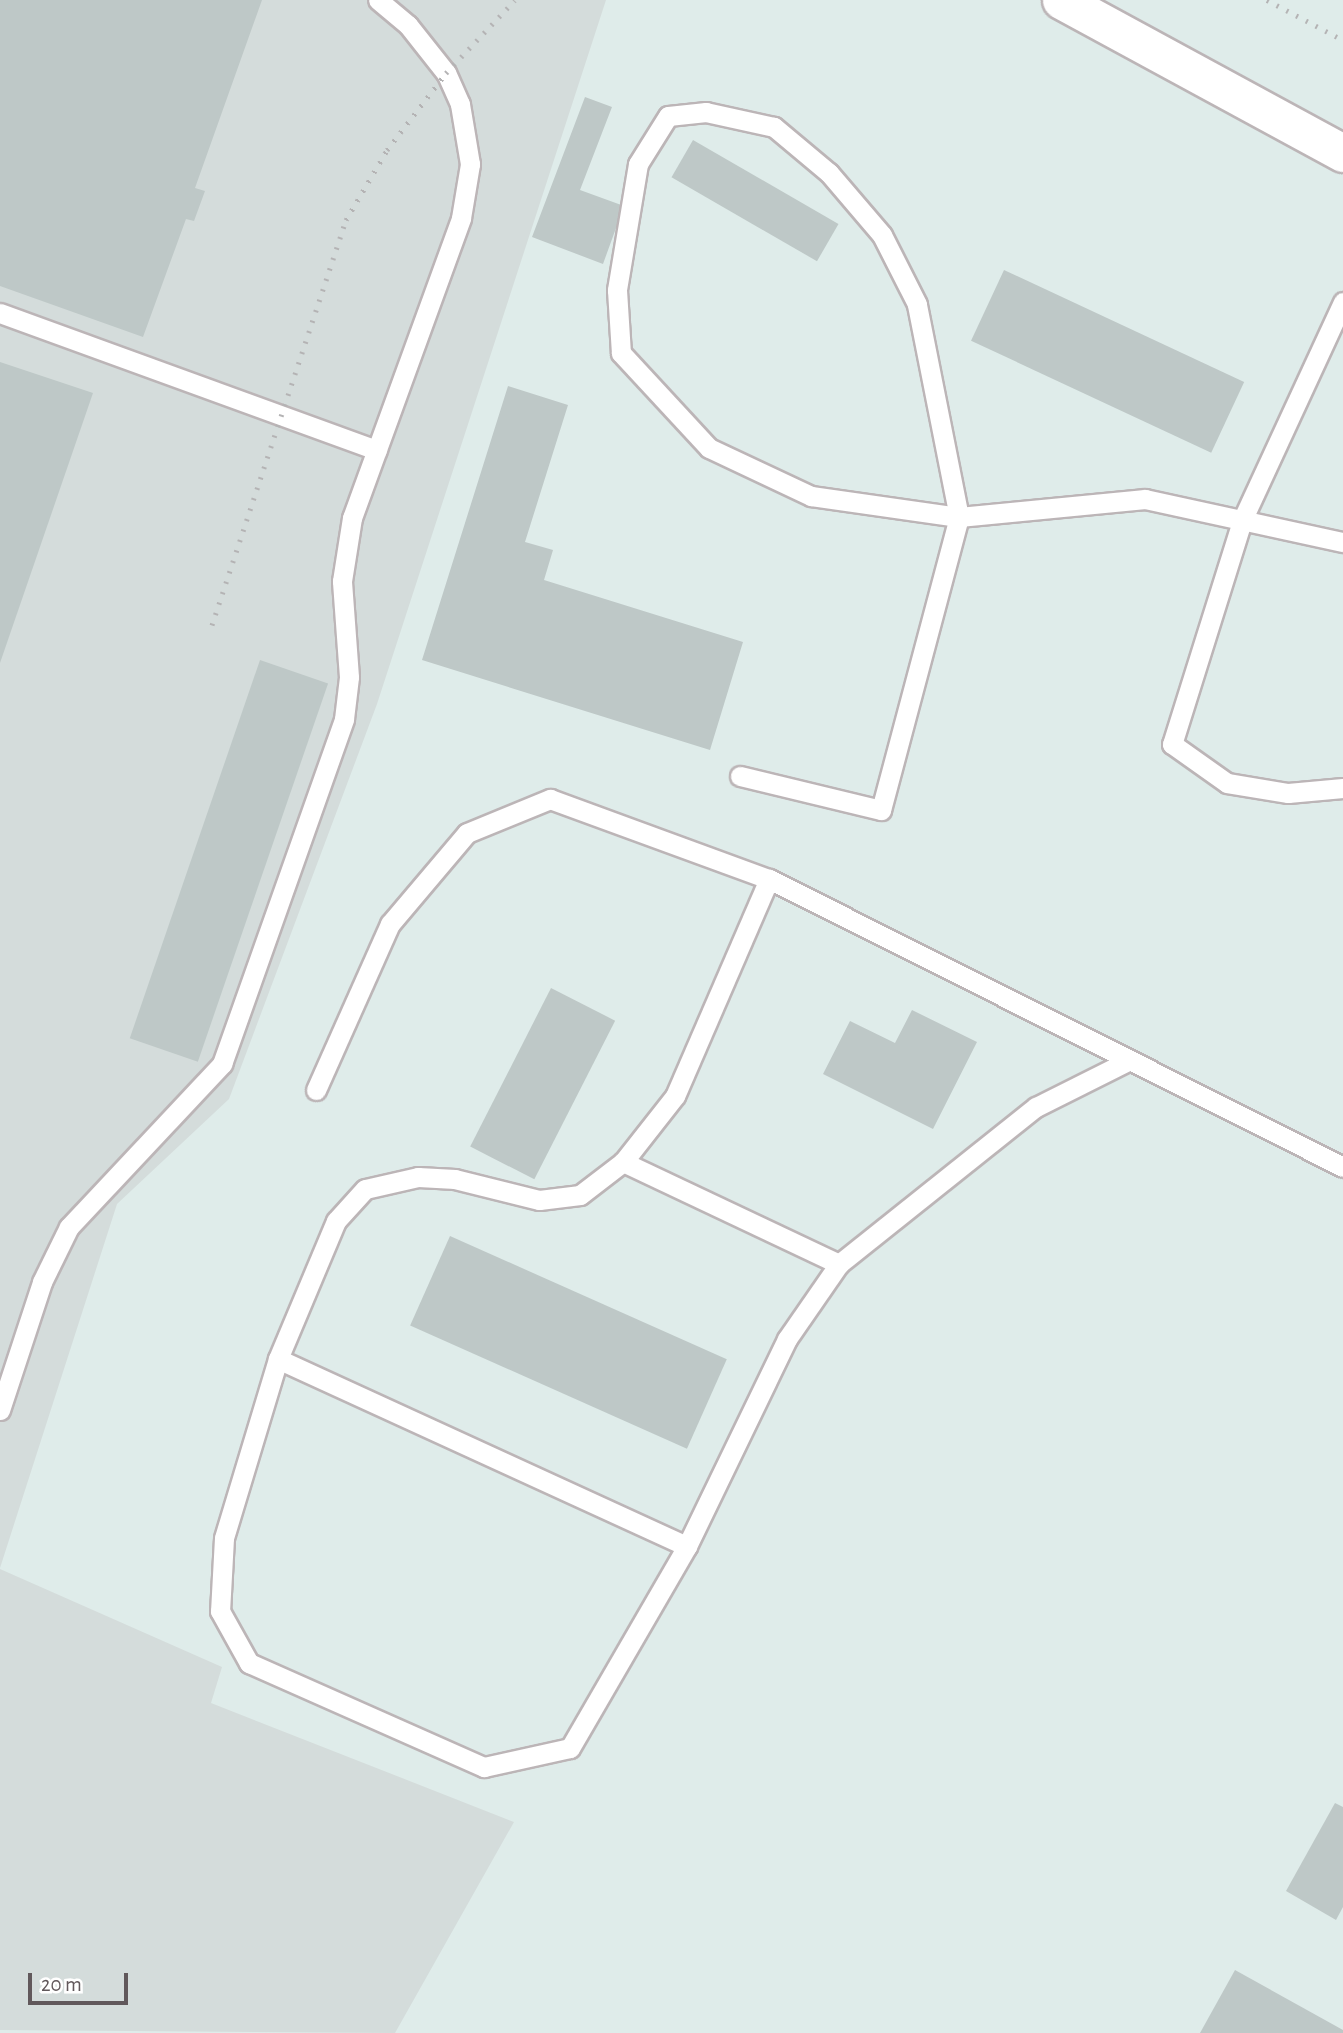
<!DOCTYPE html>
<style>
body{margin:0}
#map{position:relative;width:1343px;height:2033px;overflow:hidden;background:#dfecea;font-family:"Alegreya Sans",sans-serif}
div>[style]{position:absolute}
.industrial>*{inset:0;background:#d4dcdb}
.building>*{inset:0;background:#bec8c7;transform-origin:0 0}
.roads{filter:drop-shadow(2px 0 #bcb5b7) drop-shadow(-2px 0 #bcb5b7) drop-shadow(0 2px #bcb5b7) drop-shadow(0 -2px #bcb5b7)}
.lane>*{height:19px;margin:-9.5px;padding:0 9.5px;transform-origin:9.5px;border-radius:9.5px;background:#fff}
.street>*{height:37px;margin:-18.5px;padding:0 18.5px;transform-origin:18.5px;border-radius:18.5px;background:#fff}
.rail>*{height:5px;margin-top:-2.5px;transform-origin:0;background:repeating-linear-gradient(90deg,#b4b3b4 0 2px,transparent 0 11px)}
span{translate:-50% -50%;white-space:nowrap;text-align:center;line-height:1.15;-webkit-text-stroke:5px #fff;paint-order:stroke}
.scale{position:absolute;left:28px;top:1973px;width:100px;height:32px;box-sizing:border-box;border:4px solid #61585b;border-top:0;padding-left:9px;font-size:21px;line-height:24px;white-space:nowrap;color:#61585b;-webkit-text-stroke:5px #fff;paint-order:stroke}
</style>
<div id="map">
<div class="industrial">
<div style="clip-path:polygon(0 0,606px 0,377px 704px,229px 1099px,117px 1204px,0 1568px)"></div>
<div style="clip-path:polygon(0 1569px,222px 1667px,211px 1703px,514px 1822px,395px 2033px,0 2030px)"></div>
</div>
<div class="building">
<div style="clip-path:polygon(0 0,262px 0,195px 188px,205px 191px,194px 221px,186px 219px,143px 337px,0 286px)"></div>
<div style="clip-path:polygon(585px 97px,612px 107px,580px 190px,624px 206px,603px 264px,532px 237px)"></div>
<div style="left:693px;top:140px;width:168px;height:43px;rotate:30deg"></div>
<div style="left:1004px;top:270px;width:265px;height:78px;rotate:25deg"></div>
<div style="clip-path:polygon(0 362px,93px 393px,0 663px)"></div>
<div style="clip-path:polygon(508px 386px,568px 405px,525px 542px,553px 550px,544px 580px,743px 642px,710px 750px,422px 660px)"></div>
<div style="left:260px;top:660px;width:72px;height:400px;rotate:19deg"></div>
<div style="left:551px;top:988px;width:72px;height:178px;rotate:27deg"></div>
<div style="clip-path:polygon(912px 1010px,977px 1042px,933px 1129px,823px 1074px,850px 1021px,895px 1043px)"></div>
<div style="left:450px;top:1236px;width:303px;height:98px;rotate:24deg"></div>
<div style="clip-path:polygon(1335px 1803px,1343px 1807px,1343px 1907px,1336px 1920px,1286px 1891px)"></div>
<div style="clip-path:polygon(1235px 1970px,1343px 2030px,1343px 2033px,1200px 2033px)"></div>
</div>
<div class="roads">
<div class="lane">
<div style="left:1343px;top:302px;width:241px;rotate:114.8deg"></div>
<div style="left:1242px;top:521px;width:234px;rotate:107.4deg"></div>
<div style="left:1172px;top:744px;width:67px;rotate:35.3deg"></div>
<div style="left:1227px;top:783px;width:62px;rotate:9.3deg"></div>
<div style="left:1288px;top:793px;width:55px;rotate:-5.2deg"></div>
<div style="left:0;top:313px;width:401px;rotate:20deg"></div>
<div style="left:740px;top:776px;width:145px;rotate:13.6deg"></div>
<div style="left:881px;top:810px;width:303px;rotate:-75.1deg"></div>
<div style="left:959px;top:517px;width:217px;rotate:-101.2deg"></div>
<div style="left:917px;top:304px;width:77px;rotate:-116.9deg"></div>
<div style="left:882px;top:235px;width:82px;rotate:-130.5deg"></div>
<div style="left:829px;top:173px;width:72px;rotate:-140.1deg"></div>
<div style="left:774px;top:127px;width:70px;rotate:-167.6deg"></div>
<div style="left:706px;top:112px;width:38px;rotate:174deg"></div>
<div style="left:668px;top:116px;width:57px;rotate:122deg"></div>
<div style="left:638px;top:164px;width:128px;rotate:99.5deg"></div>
<div style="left:617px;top:290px;width:63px;rotate:86.4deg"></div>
<div style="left:621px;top:353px;width:129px;rotate:47.2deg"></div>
<div style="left:709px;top:448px;width:113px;rotate:25.2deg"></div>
<div style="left:811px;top:496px;width:149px;rotate:8.1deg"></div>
<div style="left:959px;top:517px;width:187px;rotate:-5.5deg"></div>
<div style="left:1145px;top:499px;width:203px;rotate:12.3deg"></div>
<div style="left:769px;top:879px;width:236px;rotate:113.4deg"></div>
<div style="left:675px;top:1096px;width:84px;rotate:128.2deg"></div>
<div style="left:623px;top:1162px;width:54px;rotate:142.5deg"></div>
<div style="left:580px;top:1195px;width:41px;rotate:173deg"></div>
<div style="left:539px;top:1200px;width:87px;rotate:-166deg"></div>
<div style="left:455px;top:1179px;width:37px;rotate:-177deg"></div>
<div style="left:418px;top:1177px;width:54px;rotate:167.2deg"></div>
<div style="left:365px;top:1189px;width:43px;rotate:132.2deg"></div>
<div style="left:336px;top:1221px;width:150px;rotate:112.8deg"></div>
<div style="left:278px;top:1359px;width:187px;rotate:106.8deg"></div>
<div style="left:224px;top:1538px;width:73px;rotate:93.1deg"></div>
<div style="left:220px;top:1611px;width:60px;rotate:60.9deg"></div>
<div style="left:249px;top:1663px;width:257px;rotate:23.9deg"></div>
<div style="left:484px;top:1767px;width:88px;rotate:-12.5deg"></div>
<div style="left:570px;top:1748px;width:233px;rotate:-59.9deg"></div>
<div style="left:687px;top:1546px;width:230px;rotate:-64.2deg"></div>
<div style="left:787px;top:1339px;width:91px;rotate:-55.3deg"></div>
<div style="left:839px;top:1264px;width:252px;rotate:-38.6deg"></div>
<div style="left:1036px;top:1107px;width:101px;rotate:-26.6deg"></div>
<div style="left:316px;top:1090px;width:182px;rotate:-66deg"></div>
<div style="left:390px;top:924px;width:119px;rotate:-49.8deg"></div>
<div style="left:467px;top:833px;width:90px;rotate:-22.3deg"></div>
<div style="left:550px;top:799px;width:233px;rotate:20.1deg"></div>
<div style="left:769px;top:879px;width:642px;rotate:26.64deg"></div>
<div style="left:623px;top:1162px;width:239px;rotate:25.3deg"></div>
<div style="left:278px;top:1359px;width:450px;rotate:24.6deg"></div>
<div style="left:0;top:1410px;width:135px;rotate:-71.8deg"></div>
<div style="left:42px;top:1282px;width:61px;rotate:-63.9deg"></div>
<div style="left:69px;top:1227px;width:224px;rotate:-46.8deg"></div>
<div style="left:222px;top:1064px;width:366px;rotate:-70.5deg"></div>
<div style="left:344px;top:719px;width:42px;rotate:-83.2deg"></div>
<div style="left:349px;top:677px;width:96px;rotate:-94.2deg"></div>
<div style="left:342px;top:581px;width:64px;rotate:-81deg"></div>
<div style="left:352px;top:518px;width:319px;rotate:-70deg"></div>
<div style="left:461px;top:218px;width:55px;rotate:-80.5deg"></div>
<div style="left:470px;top:164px;width:61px;rotate:-99.5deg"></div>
<div style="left:460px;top:104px;width:34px;rotate:-114deg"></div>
<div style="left:446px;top:73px;width:61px;rotate:-128.4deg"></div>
<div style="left:408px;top:25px;width:39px;rotate:-140deg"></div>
</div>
<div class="street">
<div style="left:1061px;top:0;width:321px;rotate:28.5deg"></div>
</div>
</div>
<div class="rail">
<div style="left:1267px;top:0;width:86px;rotate:27.8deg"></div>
<div style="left:212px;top:625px;width:427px;rotate:-71.7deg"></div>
<div style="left:346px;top:220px;width:81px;rotate:-59.6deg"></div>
<div style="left:387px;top:150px;width:97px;rotate:-52.5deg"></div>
<div style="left:446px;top:73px;width:100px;rotate:-46.6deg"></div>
</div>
<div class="scale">20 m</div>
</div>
